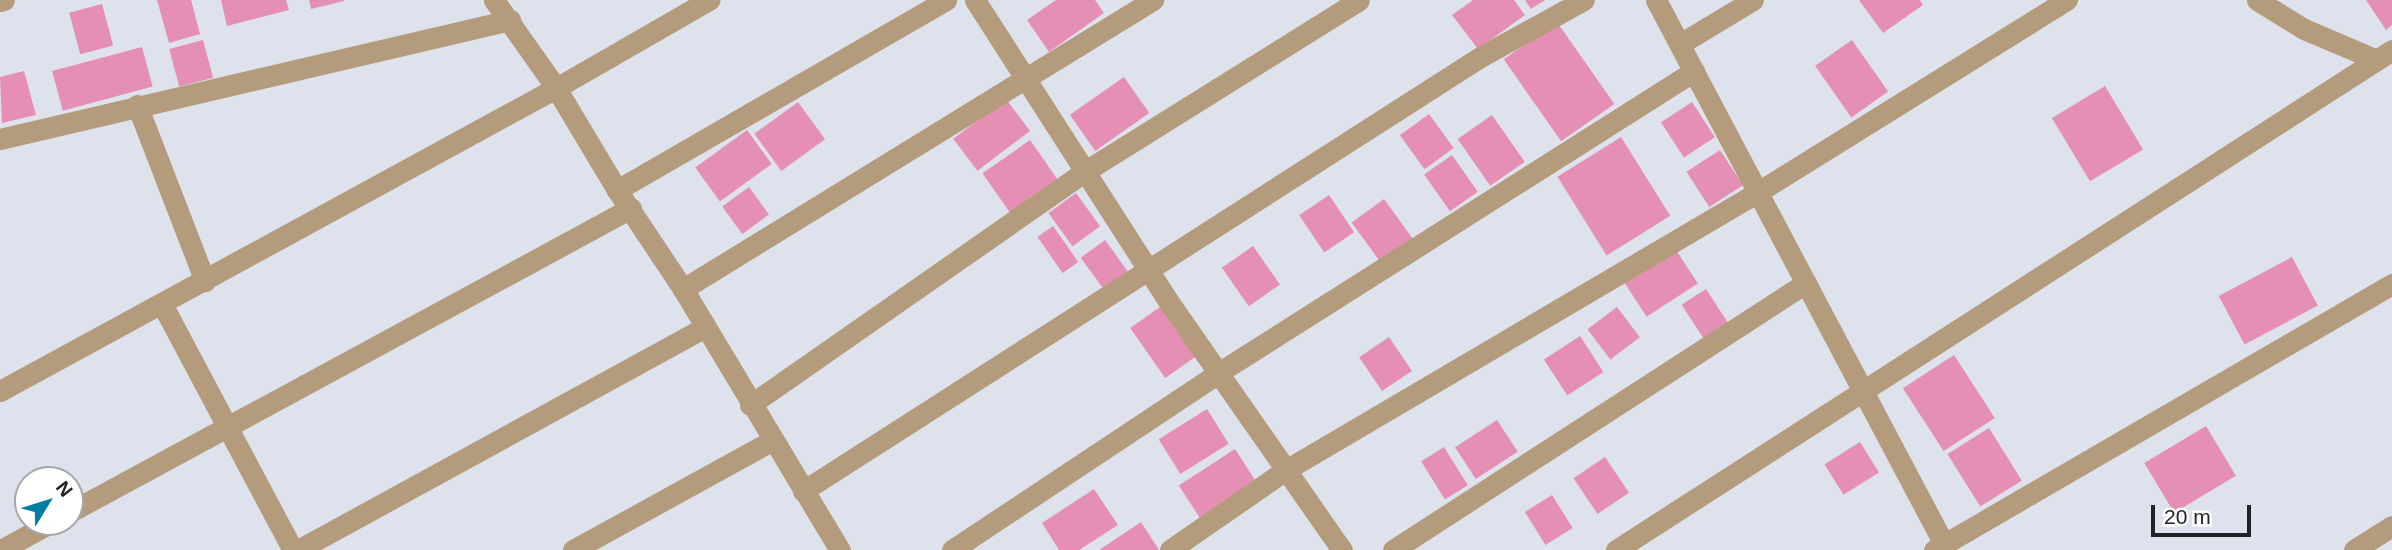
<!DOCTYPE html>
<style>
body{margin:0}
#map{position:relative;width:2392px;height:550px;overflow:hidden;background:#dde2ed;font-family:Arial,sans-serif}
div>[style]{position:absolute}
.building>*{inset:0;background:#e68fb5;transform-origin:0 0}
.minor>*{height:21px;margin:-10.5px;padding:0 10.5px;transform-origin:10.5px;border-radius:10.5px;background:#b49b7c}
span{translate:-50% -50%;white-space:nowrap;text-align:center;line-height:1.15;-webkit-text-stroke:7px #fff;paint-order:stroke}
.north{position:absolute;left:14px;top:466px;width:70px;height:70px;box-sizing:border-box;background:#fff;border:2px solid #a6a7a8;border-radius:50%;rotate:52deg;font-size:19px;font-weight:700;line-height:28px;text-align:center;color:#202226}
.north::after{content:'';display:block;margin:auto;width:24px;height:32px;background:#007ea4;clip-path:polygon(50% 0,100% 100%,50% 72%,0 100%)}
.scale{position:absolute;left:2151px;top:505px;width:100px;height:32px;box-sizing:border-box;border:4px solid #202226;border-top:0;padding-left:9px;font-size:21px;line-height:24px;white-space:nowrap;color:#202226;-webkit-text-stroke:5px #fff;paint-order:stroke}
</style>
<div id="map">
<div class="building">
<div style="clip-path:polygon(157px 0,191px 0,200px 34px,169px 43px)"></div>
<div style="clip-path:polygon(221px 0,286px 0,289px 10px,227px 26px)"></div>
<div style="clip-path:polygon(309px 0,344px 0,344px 1px,311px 9px)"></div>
<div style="clip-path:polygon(1056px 0,1095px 0,1104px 13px,1049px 52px,1027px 20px)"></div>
<div style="clip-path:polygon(1473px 0,1514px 0,1525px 15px,1478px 49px,1452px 15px)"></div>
<div style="clip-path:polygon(1525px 0,1545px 0,1531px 9px)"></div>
<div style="clip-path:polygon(1859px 0,1920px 0,1923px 5px,1883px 33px)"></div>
<div style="clip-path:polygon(2366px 0,2392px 0,2392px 25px,2386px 30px)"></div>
<div style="left:102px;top:4px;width:43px;height:34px;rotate:75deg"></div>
<div style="left:1557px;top:22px;width:100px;height:65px;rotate:55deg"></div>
<div style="left:203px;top:40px;width:39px;height:35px;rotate:75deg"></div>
<div style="left:1852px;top:40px;width:63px;height:45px;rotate:55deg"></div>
<div style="left:142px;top:47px;width:41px;height:93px;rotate:75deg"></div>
<div style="clip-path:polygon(24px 71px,36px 115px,2px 123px,0 77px)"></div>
<div style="left:1124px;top:77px;width:44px;height:66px;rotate:55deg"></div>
<div style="left:2105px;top:86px;width:74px;height:62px;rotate:59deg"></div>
<div style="left:1006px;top:99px;width:40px;height:66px;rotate:53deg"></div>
<div style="left:798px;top:102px;width:46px;height:54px;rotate:54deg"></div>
<div style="left:1692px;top:102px;width:42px;height:37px;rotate:57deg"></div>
<div style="left:1429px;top:114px;width:42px;height:36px;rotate:54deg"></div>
<div style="left:1492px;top:115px;width:57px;height:42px;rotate:55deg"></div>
<div style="left:747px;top:130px;width:42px;height:64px;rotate:54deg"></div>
<div style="left:1621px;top:137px;width:93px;height:75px;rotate:58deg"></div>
<div style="left:1030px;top:140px;width:49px;height:58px;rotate:55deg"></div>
<div style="left:1720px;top:150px;width:42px;height:40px;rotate:57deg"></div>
<div style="left:1452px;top:155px;width:45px;height:34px;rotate:55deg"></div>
<div style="left:749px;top:187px;width:34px;height:33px;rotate:54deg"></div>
<div style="left:1076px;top:193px;width:41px;height:34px;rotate:54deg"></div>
<div style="left:1329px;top:195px;width:45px;height:36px;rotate:56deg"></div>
<div style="left:1384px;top:199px;width:49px;height:40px;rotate:54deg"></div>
<div style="left:1053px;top:226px;width:44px;height:19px;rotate:55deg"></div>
<div style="left:1105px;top:240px;width:41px;height:30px;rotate:54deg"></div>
<div style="left:1253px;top:246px;width:47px;height:38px;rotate:55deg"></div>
<div style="left:1676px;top:250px;width:40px;height:61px;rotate:57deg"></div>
<div style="left:2292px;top:257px;width:55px;height:83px;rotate:62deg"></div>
<div style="left:1706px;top:289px;width:45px;height:29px;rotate:57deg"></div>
<div style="left:1163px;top:305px;width:61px;height:40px;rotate:55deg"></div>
<div style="left:1617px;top:307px;width:38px;height:37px;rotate:53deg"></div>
<div style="left:1580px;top:336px;width:43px;height:43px;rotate:57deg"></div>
<div style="left:1389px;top:337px;width:41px;height:36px;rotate:56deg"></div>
<div style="left:1954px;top:355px;width:75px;height:61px;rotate:57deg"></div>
<div style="left:1207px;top:409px;width:41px;height:57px;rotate:58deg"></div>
<div style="left:1497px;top:420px;width:38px;height:50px;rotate:57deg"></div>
<div style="left:2206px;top:426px;width:58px;height:72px;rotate:59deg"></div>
<div style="left:1989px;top:428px;width:62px;height:49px;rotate:58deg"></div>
<div style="left:1860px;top:442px;width:36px;height:42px;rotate:58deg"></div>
<div style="left:1444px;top:447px;width:45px;height:27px;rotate:58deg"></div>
<div style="left:1235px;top:449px;width:42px;height:67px;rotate:57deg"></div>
<div style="left:1605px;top:457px;width:43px;height:38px;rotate:56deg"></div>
<div style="clip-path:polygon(1094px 489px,1118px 525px,1079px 550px,1059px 550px,1042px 523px)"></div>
<div style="left:1552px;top:495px;width:39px;height:32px;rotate:58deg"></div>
<div style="clip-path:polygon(1141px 522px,1159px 550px,1099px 550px)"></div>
</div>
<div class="minor">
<div style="left:494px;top:0;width:108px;rotate:54.8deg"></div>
<div style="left:556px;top:88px;width:177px;rotate:-29.9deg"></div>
<div style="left:975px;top:0;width:363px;rotate:57.3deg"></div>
<div style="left:1171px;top:305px;width:299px;rotate:55.1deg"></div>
<div style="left:1656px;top:0;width:618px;rotate:62.11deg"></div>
<div style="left:2257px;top:0;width:55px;rotate:31.7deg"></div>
<div style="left:2304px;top:29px;width:79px;rotate:23deg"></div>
<div style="left:0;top:1px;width:4px;rotate:-14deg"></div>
<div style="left:1680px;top:44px;width:85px;rotate:-31.1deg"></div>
<div style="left:137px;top:105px;width:189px;rotate:68.9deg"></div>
<div style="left:0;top:139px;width:524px;rotate:-13.13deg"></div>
<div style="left:617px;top:190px;width:380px;rotate:-30deg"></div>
<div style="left:683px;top:289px;width:552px;rotate:-31.59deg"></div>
<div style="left:162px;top:304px;width:279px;rotate:62deg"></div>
<div style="left:0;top:391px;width:633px;rotate:-28.59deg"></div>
<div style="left:556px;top:88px;width:119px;rotate:59.1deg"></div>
<div style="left:617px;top:190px;width:119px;rotate:56.3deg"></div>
<div style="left:683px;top:289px;width:305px;rotate:59deg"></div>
<div style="left:750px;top:405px;width:407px;rotate:-34.9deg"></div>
<div style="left:1084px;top:172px;width:324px;rotate:-32deg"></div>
<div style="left:803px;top:491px;width:806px;rotate:-32.65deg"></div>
<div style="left:1482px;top:56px;width:116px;rotate:-28.8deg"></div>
<div style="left:70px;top:512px;width:638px;rotate:-28.45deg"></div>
<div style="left:1px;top:550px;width:58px;rotate:-28.8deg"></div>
<div style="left:298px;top:550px;width:463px;rotate:-28.7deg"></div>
<div style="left:573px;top:550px;width:228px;rotate:-28.8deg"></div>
<div style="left:952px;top:550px;width:320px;rotate:-33.6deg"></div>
<div style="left:1218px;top:373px;width:564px;rotate:-32.39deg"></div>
<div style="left:1170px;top:550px;width:139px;rotate:-34.7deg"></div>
<div style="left:1284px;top:471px;width:550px;rotate:-30.48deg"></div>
<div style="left:1758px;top:192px;width:364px;rotate:-31.9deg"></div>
<div style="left:1393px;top:550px;width:492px;rotate:-32.9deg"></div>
<div style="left:1616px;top:550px;width:923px;rotate:-32.79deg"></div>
<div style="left:1934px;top:550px;width:530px;rotate:-30.15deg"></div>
<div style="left:2354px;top:550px;width:45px;rotate:-32.3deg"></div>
</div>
<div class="north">N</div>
<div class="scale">20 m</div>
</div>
